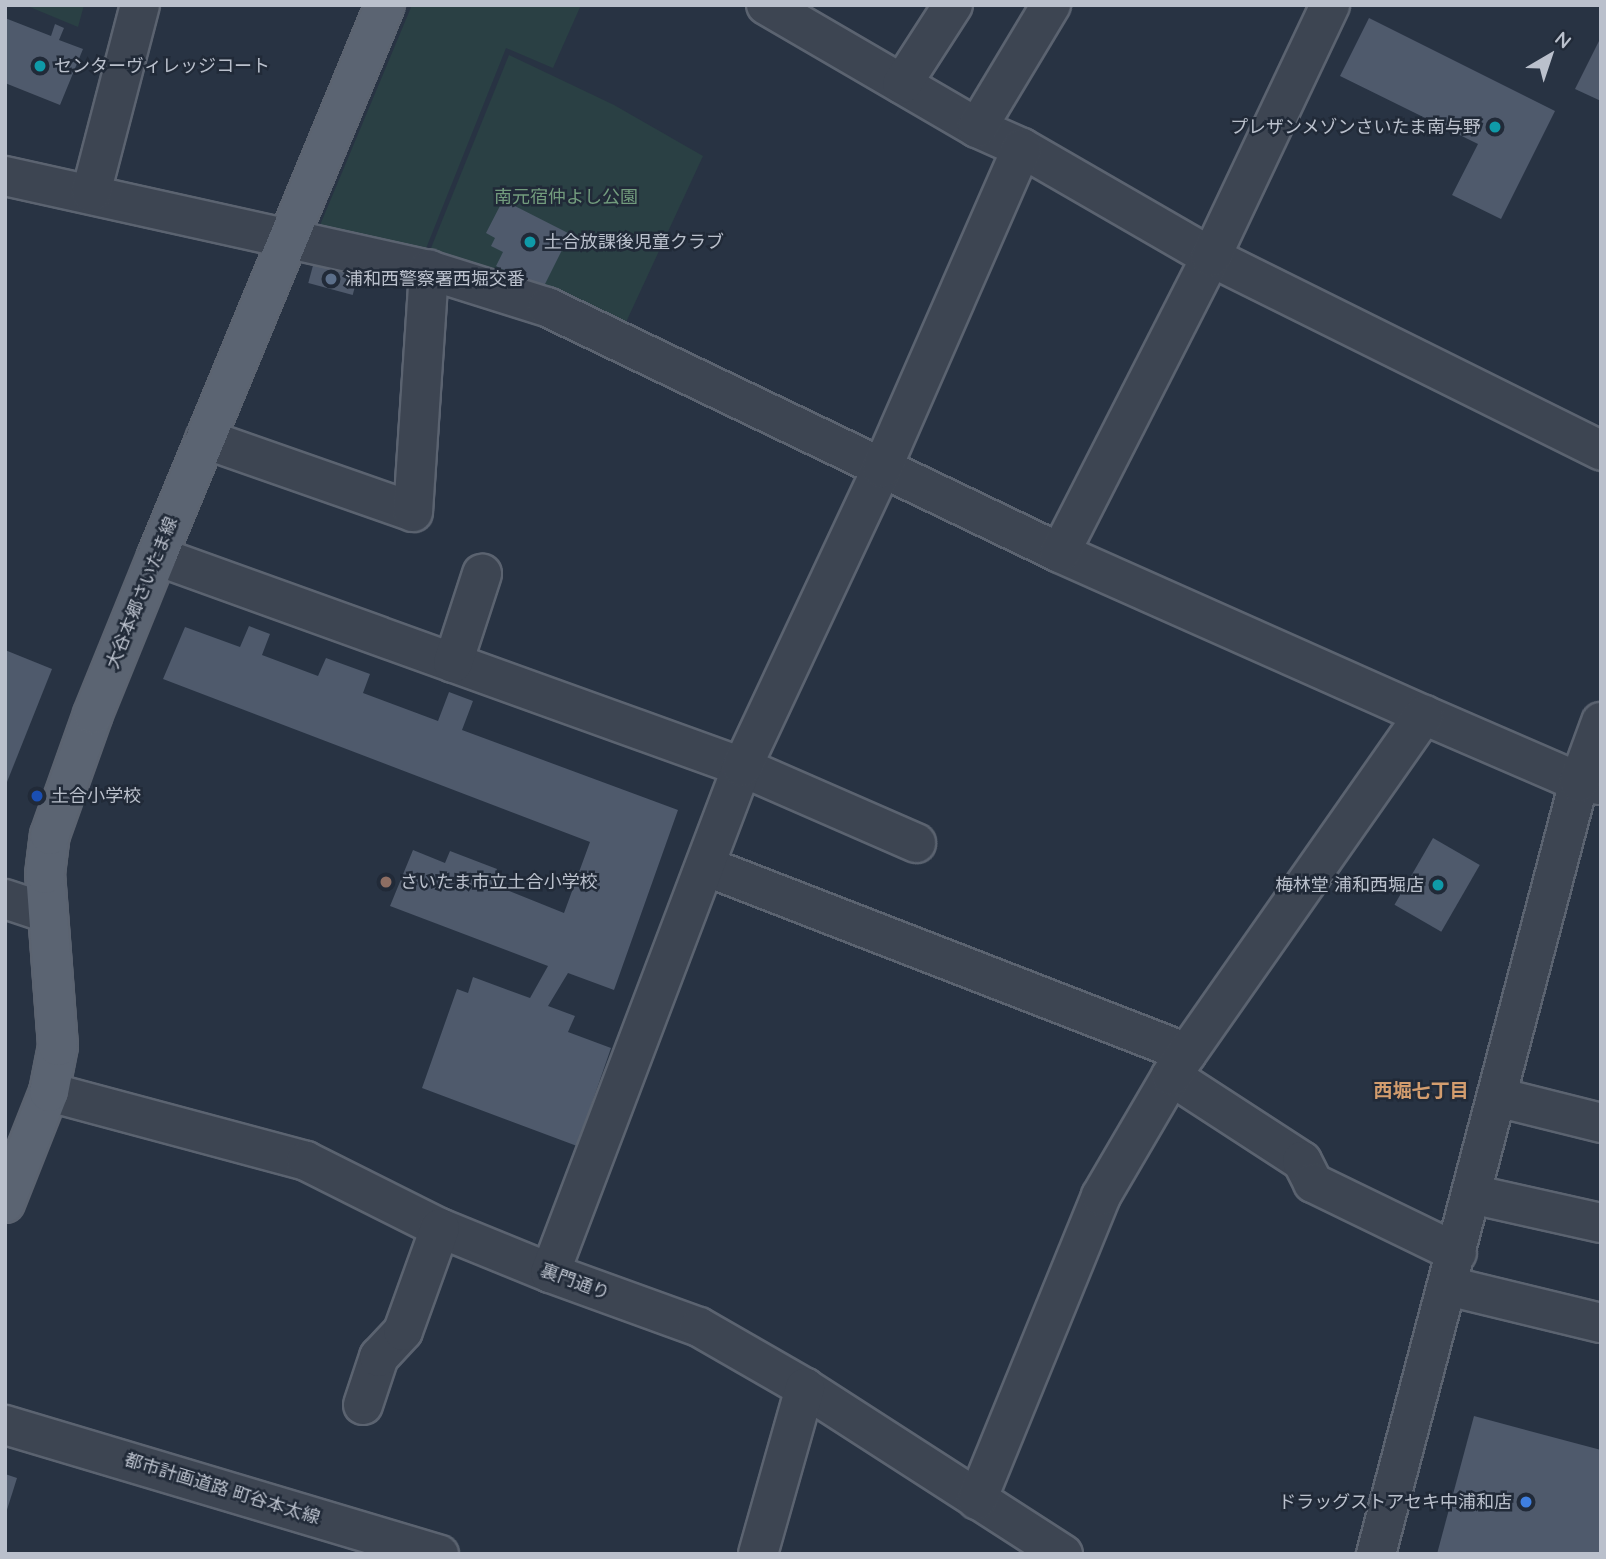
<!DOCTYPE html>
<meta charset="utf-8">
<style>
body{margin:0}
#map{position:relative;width:1606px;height:1559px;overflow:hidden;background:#283343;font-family:Quicksand,"Noto Sans JP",sans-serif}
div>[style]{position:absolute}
.green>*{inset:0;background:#2a4044}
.building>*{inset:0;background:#4f5a6c;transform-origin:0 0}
.roads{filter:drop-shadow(2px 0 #5b6370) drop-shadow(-2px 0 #5b6370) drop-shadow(0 2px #5b6370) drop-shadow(0 -2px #5b6370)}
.minor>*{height:38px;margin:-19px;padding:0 19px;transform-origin:19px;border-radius:19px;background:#3d4552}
.major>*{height:38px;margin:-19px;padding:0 19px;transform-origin:19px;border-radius:19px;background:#5b6472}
.dots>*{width:19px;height:19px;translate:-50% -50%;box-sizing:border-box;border:4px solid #212a38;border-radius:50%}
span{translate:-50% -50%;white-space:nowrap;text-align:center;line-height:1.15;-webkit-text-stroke:5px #212a38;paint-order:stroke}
.poi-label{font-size:18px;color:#bac0cc}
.left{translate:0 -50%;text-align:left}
.right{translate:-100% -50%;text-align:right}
.park-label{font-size:18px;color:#729c7d}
.street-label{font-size:18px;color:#bac0cc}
.neighbourhood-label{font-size:19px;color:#d39d6e;font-weight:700}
.frame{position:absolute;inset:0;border:7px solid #bac0cc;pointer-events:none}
.north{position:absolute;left:1515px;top:21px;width:70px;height:70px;-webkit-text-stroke:5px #212a38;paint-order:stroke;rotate:39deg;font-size:19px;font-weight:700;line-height:28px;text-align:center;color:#bac0cc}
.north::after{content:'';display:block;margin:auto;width:24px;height:32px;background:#bac0cc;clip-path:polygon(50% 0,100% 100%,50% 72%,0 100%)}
</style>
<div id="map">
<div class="green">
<div style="clip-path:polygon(25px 5px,84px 5px,78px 27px)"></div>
<div style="clip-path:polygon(412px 5px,581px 5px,553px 68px,506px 48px,423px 256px,318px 230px)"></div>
<div style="clip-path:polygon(509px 55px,614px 105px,703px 156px,621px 333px,427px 258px)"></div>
</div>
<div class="building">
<div style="clip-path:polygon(5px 18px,51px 36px,55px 24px,64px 28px,59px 40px,83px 49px,60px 105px,5px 83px)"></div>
<div style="clip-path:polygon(1369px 18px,1555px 111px,1501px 219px,1452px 195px,1478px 144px,1340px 76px)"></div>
<div style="clip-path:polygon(1601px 37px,1601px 101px,1575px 89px)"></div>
<div style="clip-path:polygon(503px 200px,570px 234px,542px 290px,496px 266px,503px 252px,491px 246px,495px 238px,486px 233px)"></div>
<div style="left:315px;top:258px;width:46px;height:26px;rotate:15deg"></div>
<div style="clip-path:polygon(249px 626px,270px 634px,262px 655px,318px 676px,326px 658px,370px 674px,363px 693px,438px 721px,449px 692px,473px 701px,462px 730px,678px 810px,614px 990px,568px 973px,548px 1006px,575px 1016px,568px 1032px,611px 1048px,577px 1146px,422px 1088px,457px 989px,468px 993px,473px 977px,530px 998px,548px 966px,390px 906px,413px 850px,445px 863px,450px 851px,497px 869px,492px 884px,564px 913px,590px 842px,163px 679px,185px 627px,240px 647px)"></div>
<div style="clip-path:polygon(5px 650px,52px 669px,5px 787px)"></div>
<div style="left:1433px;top:838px;width:54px;height:77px;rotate:30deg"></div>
<div style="clip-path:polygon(1474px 1416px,1601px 1450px,1601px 1554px,1437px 1554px)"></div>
<div style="clip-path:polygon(5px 1474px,17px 1478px,6px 1513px,5px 1513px)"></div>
</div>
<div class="roads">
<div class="minor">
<div style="left:766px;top:5px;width:244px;rotate:30.2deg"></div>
<div style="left:977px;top:128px;width:49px;rotate:24deg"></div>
<div style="left:1022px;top:148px;width:218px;rotate:30deg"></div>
<div style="left:1211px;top:257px;width:436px;rotate:26.4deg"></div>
<div style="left:902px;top:84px;width:94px;rotate:-57.2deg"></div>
<div style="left:977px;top:128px;width:144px;rotate:-59deg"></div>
<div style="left:5px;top:176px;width:434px;rotate:12.5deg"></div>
<div style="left:429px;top:270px;width:124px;rotate:17.4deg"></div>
<div style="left:547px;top:307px;width:569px;rotate:25.62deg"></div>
<div style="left:1060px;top:553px;width:398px;rotate:24deg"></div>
<div style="left:1424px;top:715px;width:169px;rotate:23.4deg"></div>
<div style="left:1579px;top:782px;width:22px;rotate:8deg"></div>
<div style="left:91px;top:193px;width:194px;rotate:-75.4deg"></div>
<div style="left:205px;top:439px;width:220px;rotate:19.3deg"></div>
<div style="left:413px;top:512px;width:243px;rotate:-86.2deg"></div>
<div style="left:1060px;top:553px;width:332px;rotate:-63deg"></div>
<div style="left:1211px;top:257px;width:279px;rotate:-64.7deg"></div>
<div style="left:157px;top:556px;width:622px;rotate:19.83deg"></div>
<div style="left:742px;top:767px;width:190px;rotate:23.6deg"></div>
<div style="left:453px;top:663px;width:94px;rotate:-72deg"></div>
<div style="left:705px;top:866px;width:517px;rotate:21.2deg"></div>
<div style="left:5px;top:899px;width:44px;rotate:18.4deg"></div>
<div style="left:1171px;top:1076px;width:156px;rotate:33deg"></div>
<div style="left:1302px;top:1161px;width:25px;rotate:63deg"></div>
<div style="left:1313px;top:1183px;width:160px;rotate:25.9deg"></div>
<div style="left:49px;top:1092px;width:266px;rotate:15deg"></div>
<div style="left:306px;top:1161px;width:150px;rotate:26.6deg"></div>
<div style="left:440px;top:1228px;width:119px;rotate:22.2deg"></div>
<div style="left:550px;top:1273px;width:158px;rotate:19.9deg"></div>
<div style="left:699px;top:1327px;width:122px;rotate:29.9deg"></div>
<div style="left:805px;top:1388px;width:307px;rotate:32.8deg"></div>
<div style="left:1497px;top:1097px;width:107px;rotate:14deg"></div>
<div style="left:1471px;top:1194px;width:133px;rotate:12.6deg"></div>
<div style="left:550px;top:1273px;width:541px;rotate:-69.22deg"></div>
<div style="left:742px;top:767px;width:330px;rotate:-64.9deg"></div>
<div style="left:882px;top:468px;width:349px;rotate:-66.4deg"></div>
<div style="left:1448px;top:1286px;width:157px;rotate:13.6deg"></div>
<div style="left:363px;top:1405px;width:51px;rotate:-71.6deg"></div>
<div style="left:379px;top:1357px;width:35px;rotate:-47deg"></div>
<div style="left:403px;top:1331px;width:109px;rotate:-70.2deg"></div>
<div style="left:5px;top:1425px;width:453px;rotate:16.6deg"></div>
<div style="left:977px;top:1500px;width:328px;rotate:-67.8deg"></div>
<div style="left:1101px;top:1196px;width:139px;rotate:-59.7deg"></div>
<div style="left:1171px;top:1076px;width:441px;rotate:-55deg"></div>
<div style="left:758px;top:1554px;width:173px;rotate:-74.2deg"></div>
<div style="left:1376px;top:1554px;width:798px;rotate:-75.27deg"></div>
<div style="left:1579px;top:782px;width:64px;rotate:-69.9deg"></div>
</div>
<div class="major">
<div style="left:5px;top:1203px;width:119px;rotate:-68.4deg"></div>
<div style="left:49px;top:1092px;width:47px;rotate:-78.9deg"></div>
<div style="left:58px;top:1046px;width:172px;rotate:-94.3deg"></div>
<div style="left:45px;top:874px;width:39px;rotate:-83deg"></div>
<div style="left:50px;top:835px;width:128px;rotate:-70.4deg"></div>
<div style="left:93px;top:714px;width:170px;rotate:-67.9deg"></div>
<div style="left:157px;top:556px;width:596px;rotate:-67.52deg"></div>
</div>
</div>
<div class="dots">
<div style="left:40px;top:66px;background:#0f9aa8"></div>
<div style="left:1495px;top:127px;background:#0f9aa8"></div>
<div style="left:530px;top:242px;background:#0f9aa8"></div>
<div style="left:331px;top:279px;background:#5c6f8a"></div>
<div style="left:37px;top:796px;background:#1a4fb4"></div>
<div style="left:386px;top:882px;background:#8d6e63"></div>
<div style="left:1438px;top:885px;background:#0f9aa8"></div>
<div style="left:1526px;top:1502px;background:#3f7fe0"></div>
</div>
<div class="poi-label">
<span class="left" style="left:54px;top:66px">センターヴィレッジコート</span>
<span class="right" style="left:1481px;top:127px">プレザンメゾンさいたま南与野</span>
<span class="left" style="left:544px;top:242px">土合放課後児童クラブ</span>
<span class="left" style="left:345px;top:279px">浦和西警察署西堀交番</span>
<span class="left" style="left:51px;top:796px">土合小学校</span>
<span class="left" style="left:400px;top:882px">さいたま市立土合小学校</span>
<span class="right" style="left:1424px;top:885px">梅林堂 浦和西堀店</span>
<span class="right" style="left:1512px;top:1502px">ドラッグストアセキ中浦和店</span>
</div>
<div class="park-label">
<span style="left:566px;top:197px">南元宿仲よし公園</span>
</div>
<div class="street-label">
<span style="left:142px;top:593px;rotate:-68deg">大谷本郷さいたま線</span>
<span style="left:575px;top:1282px;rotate:20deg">裏門通り</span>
<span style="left:222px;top:1489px;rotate:17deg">都市計画道路 町谷本太線</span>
</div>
<div class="neighbourhood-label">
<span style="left:1421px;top:1091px">西堀七丁目</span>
</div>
<div class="frame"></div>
<div class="north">N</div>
</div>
